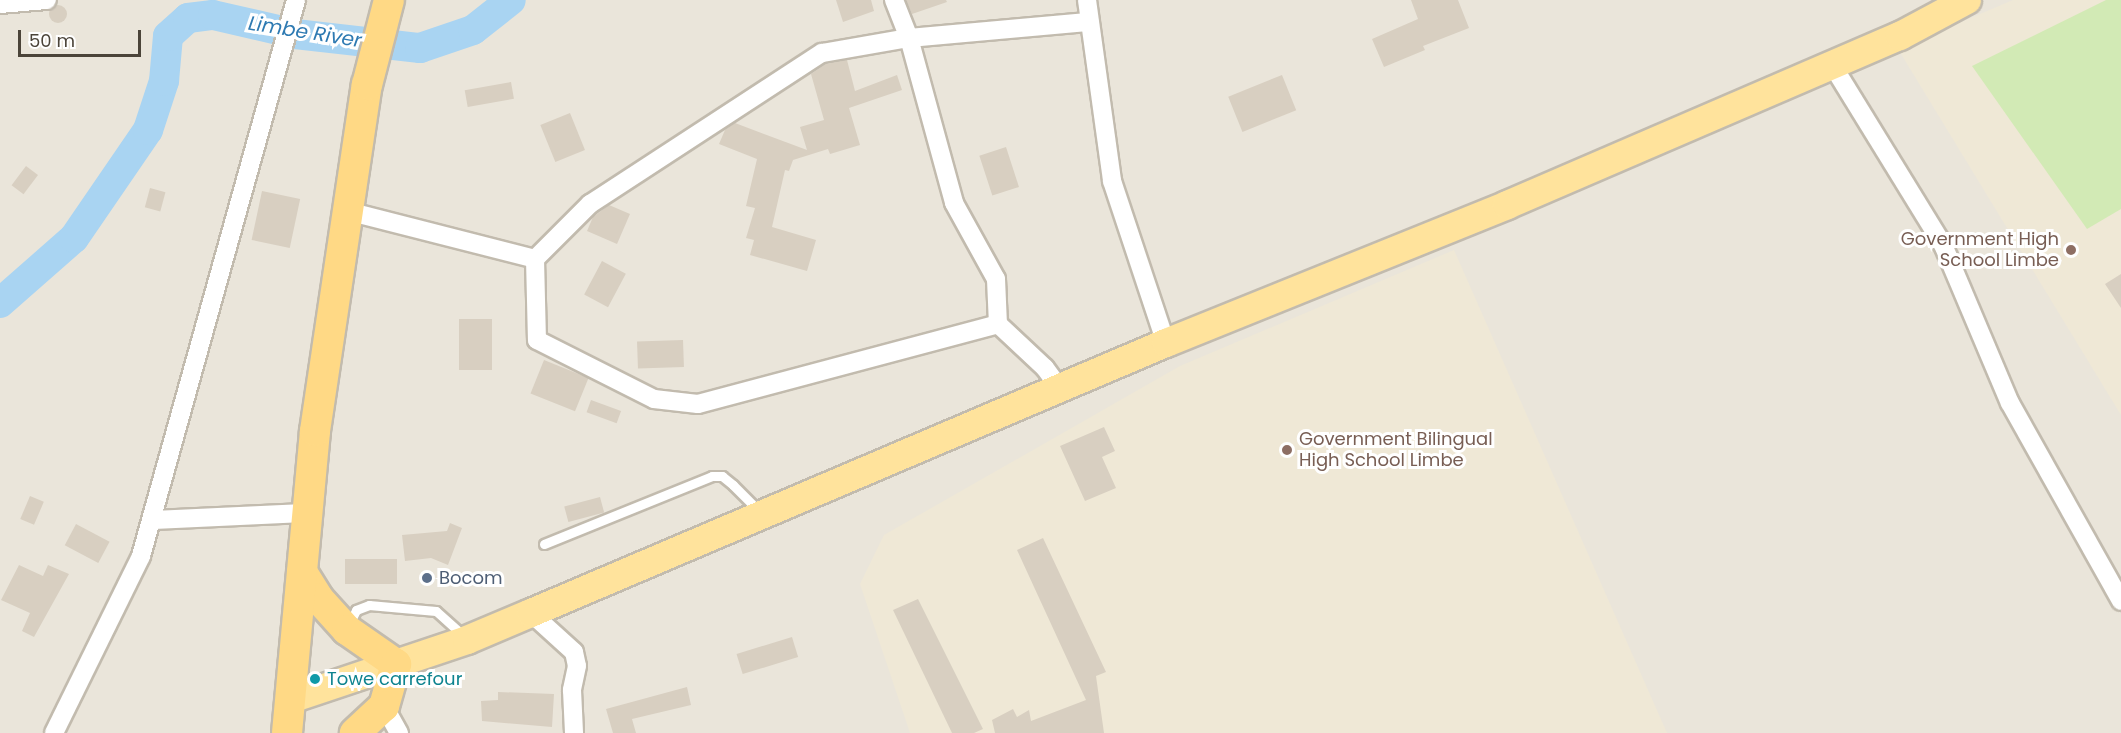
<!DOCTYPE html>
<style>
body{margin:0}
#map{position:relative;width:2121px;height:733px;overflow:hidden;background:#f6f3ec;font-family:Poppins,sans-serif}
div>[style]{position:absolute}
.residential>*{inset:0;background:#eae5da;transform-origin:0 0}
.education>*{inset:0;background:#efe8d6}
.green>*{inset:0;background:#d2eab5}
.river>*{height:30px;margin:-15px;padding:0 15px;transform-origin:15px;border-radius:15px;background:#a9d4f2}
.building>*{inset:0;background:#d8cfc1;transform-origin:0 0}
.round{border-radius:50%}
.roads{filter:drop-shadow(2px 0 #c2bbae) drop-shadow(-2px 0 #c2bbae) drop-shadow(0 2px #c2bbae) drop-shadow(0 -2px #c2bbae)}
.service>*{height:9px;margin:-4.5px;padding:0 4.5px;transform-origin:4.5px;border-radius:4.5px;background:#fff}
.minor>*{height:18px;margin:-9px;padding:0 9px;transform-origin:9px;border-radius:9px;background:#fff}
.primary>*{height:28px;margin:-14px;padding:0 14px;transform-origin:14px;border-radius:14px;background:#ffe39c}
.trunk>*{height:30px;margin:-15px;padding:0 15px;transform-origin:15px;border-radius:15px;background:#ffd985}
.dots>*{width:16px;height:16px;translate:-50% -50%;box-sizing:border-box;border:3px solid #fff;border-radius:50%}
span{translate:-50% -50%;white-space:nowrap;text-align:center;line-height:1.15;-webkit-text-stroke:6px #fff;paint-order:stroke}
.education-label{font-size:18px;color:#785e54}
.right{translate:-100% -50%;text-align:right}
.left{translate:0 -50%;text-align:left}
.service-label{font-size:18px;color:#4e5e75}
.culture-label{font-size:18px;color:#0d838f}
.water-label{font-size:20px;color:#2e7ab2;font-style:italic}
.scale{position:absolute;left:18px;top:30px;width:123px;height:27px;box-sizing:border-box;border:3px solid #4b4439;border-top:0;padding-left:8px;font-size:18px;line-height:21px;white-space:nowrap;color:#4b4439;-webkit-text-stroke:4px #fff;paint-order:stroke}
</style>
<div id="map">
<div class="residential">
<div style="left:0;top:0;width:2121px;height:733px"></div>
</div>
<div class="education">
<div style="clip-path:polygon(2013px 0,2121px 0,2121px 415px,1898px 49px)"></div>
<div style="clip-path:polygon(1454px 250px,1667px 733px,910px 733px,860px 584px,884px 535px,1180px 366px)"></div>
</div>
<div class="green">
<div style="clip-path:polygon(2106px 0,2121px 0,2121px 209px,2087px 229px,1972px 66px)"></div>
</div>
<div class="river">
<div style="left:0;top:303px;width:98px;rotate:-41.3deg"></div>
<div style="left:74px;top:238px;width:131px;rotate:-55.6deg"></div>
<div style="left:148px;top:130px;width:52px;rotate:-71.9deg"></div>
<div style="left:164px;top:81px;width:45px;rotate:-84.9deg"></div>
<div style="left:168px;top:36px;width:27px;rotate:-42deg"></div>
<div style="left:188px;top:18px;width:25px;rotate:-7deg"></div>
<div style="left:213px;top:15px;width:84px;rotate:13deg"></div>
<div style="left:295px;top:34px;width:126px;rotate:6.4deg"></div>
<div style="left:420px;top:48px;width:56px;rotate:-18.8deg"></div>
<div style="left:473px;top:30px;width:48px;rotate:-38.3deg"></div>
</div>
<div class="building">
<div style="clip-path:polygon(836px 0,871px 0,874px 11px,843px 22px)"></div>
<div style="clip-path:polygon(906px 0,946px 0,947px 2px,912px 14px)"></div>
<div style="clip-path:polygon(1411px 0,1458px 0,1469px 28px,1423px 46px,1425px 50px,1384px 67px,1372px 39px,1418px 19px)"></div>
<div class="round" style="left:49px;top:5px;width:18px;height:18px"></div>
<div style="clip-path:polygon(847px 60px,855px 91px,897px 75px,902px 90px,849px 108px,860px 145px,830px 154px,828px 149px,793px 160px,789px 171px,785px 170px,772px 227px,816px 240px,807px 271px,750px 255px,754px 240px,746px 238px,755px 208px,746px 206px,757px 159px,719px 144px,725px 130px,735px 123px,807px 150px,800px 127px,824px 120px,811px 74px,826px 64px)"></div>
<div style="left:1282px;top:75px;width:38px;height:58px;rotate:68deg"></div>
<div style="left:511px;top:82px;width:17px;height:47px;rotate:80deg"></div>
<div style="left:570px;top:113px;width:40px;height:32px;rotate:68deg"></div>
<div style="left:1006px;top:147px;width:42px;height:28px;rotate:72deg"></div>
<div style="left:26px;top:166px;width:15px;height:24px;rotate:37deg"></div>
<div style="left:150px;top:188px;width:16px;height:20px;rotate:15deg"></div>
<div style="left:262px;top:191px;width:39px;height:50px;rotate:12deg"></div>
<div style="clip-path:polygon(609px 205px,630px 214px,617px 244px,587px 231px,593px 217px)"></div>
<div style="left:602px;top:261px;width:27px;height:38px;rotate:28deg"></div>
<div style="clip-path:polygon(2121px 274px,2121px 308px,2105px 284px)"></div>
<div style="left:459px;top:319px;width:33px;height:51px"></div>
<div style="left:683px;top:340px;width:27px;height:46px;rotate:88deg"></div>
<div style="left:544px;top:360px;width:48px;height:36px;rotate:22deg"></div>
<div style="left:591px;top:400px;width:32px;height:13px;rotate:20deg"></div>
<div style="clip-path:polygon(1104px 427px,1115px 451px,1102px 457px,1116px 488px,1085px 501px,1060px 446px)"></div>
<div style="left:30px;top:496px;width:15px;height:25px;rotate:23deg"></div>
<div style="left:600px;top:497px;width:16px;height:37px;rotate:75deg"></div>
<div style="clip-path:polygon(450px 523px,462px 528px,448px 565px,431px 558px,405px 561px,402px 535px,447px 531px)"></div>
<div style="left:76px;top:524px;width:38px;height:24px;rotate:28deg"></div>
<div style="clip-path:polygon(1043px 538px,1106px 672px,1096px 676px,1104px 733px,995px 733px,992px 720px,1013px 709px,1017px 717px,1029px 710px,1031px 721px,1086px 700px,1017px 550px)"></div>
<div style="left:345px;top:559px;width:52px;height:25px"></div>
<div style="clip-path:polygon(19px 565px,43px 576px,48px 565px,69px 574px,34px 637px,22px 631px,30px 613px,1px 600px)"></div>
<div style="clip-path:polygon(918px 599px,983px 729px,974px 733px,952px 733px,893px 610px)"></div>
<div style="left:792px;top:637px;width:21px;height:58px;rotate:73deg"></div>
<div style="clip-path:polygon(687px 687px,691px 705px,632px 719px,636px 733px,613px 733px,606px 709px)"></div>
<div style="clip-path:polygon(498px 692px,554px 694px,552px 727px,482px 721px,481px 701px,498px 700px)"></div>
</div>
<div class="roads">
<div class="service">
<div style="left:544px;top:544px;width:181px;rotate:-22deg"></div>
<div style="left:712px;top:476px;width:10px"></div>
<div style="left:722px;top:476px;width:14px;rotate:39deg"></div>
<div style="left:733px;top:485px;width:37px;rotate:45deg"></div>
<div style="left:348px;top:626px;width:18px;rotate:-63deg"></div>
<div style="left:356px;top:610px;width:14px;rotate:-21deg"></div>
<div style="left:369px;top:605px;width:67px;rotate:5.1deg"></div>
<div style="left:436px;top:611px;width:38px;rotate:42deg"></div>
</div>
<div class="minor">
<div style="left:894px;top:0;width:41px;rotate:68.5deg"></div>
<div style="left:909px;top:38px;width:179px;rotate:-5.1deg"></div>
<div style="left:1087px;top:0;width:183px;rotate:82.1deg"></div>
<div style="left:1112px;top:181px;width:171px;rotate:71.6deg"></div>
<div style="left:0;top:4px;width:47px;rotate:-4.9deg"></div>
<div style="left:1831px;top:63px;width:216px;rotate:58.4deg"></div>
<div style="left:1944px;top:247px;width:169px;rotate:67.1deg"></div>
<div style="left:2010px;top:403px;width:227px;rotate:60.7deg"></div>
<div style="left:351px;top:212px;width:190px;rotate:14.3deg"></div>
<div style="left:535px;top:259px;width:81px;rotate:88.6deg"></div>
<div style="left:537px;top:340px;width:131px;rotate:26.8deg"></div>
<div style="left:654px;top:399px;width:44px;rotate:6.5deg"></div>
<div style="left:698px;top:404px;width:310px;rotate:-14.9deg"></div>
<div style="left:998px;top:324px;width:64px;rotate:43.1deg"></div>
<div style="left:1045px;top:368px;width:29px;rotate:54deg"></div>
<div style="left:535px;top:259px;width:78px;rotate:-45deg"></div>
<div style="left:590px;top:204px;width:277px;rotate:-33.1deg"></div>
<div style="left:822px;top:53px;width:88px;rotate:-9.8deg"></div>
<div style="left:909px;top:38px;width:171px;rotate:74.7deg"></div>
<div style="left:954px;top:203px;width:87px;rotate:61.1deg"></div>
<div style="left:996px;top:279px;width:45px;rotate:87.5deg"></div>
<div style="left:152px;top:520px;width:154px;rotate:-2.6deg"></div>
<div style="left:531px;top:613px;width:58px;rotate:42.2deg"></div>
<div style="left:574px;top:652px;width:14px;rotate:78deg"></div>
<div style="left:577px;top:666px;width:25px;rotate:102deg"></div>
<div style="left:572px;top:690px;width:43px;rotate:87.3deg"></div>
<div style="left:384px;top:706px;width:31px;rotate:61deg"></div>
<div style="left:54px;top:733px;width:197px;rotate:-63.8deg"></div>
<div style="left:141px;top:556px;width:577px;rotate:-74.42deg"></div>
</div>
<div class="primary">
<div style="left:291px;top:699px;width:186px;rotate:-18.5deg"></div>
<div style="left:467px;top:640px;width:69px;rotate:-22.9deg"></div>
<div style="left:531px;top:613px;width:690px;rotate:-23.04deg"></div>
<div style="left:1166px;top:343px;width:368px;rotate:-22deg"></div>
<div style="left:1507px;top:205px;width:428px;rotate:-23.3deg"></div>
<div style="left:1900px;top:36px;width:76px;rotate:-28.2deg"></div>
</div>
<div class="trunk">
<div style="left:302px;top:572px;width:31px;rotate:58deg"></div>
<div style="left:318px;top:598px;width:43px;rotate:47.8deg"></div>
<div style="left:347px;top:630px;width:60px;rotate:34.8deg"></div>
<div style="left:396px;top:664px;width:44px;rotate:105.9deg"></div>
<div style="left:384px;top:706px;width:40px;rotate:137deg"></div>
<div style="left:287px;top:733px;width:303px;rotate:-84.7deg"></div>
<div style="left:315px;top:431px;width:350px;rotate:-81.5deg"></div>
<div style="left:367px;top:85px;width:88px;rotate:-75.5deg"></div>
</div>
</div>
<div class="dots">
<div style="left:2071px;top:250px;background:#8d6e63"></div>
<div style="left:1287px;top:450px;background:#8d6e63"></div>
<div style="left:427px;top:578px;background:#5c6f8a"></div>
<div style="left:315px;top:679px;background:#0f9aa8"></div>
</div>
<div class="education-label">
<span class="right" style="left:2059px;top:250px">Government High<br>School Limbe</span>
<span class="left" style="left:1299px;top:450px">Government Bilingual<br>High School Limbe</span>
</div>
<div class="service-label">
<span class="left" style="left:439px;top:578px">Bocom</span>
</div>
<div class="culture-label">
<span class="left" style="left:327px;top:679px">Towe carrefour</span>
</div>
<div class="water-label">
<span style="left:305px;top:32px;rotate:9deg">Limbe River</span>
</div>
<div class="scale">50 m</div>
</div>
